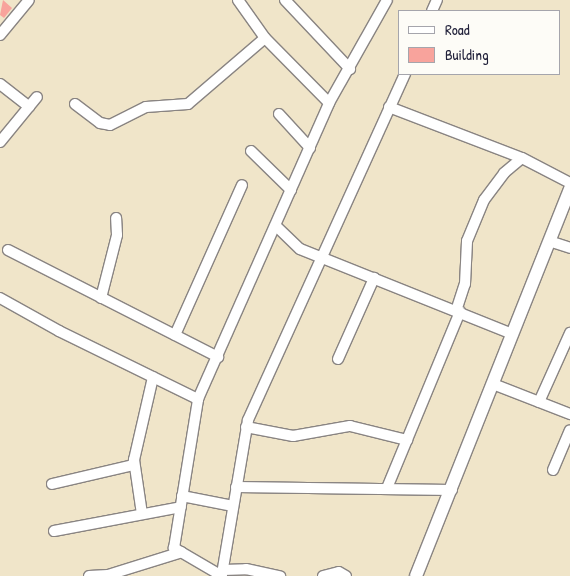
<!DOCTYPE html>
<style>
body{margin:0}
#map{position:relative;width:570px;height:576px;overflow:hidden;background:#f0e5c9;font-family:"Patrick Hand",sans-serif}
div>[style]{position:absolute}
.building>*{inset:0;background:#f8a39c}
.roads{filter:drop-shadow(1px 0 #898482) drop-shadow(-1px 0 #898482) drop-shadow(0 1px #898482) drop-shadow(0 -1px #898482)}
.minor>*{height:10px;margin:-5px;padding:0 5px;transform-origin:5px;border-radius:5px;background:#fff}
.tertiary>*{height:12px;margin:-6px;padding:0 6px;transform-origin:6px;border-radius:6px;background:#fff}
span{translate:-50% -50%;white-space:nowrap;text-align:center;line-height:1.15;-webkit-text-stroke:5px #fdfcf7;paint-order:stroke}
.legend{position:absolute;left:398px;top:10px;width:162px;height:65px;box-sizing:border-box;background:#fdfcf7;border:1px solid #a5a5ac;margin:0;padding:6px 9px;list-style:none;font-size:15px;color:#22223b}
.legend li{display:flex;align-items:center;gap:10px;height:25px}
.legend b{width:25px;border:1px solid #a5a5ac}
</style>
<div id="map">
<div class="building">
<div style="clip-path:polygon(3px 0,12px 8px,4px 18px,0 15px)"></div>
</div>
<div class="roads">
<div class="minor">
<div style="left:238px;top:0;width:47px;rotate:54.6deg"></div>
<div style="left:265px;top:38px;width:91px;rotate:45.4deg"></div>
<div style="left:285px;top:0;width:95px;rotate:46.7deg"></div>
<div style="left:432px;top:11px;width:12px;rotate:-66deg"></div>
<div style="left:0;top:35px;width:45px;rotate:-50.4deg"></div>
<div style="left:0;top:84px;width:37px;rotate:38deg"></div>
<div style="left:75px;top:104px;width:31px;rotate:37deg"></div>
<div style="left:100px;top:123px;width:10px;rotate:11deg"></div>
<div style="left:110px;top:125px;width:40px;rotate:-26.6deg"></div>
<div style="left:146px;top:107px;width:42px;rotate:-4.1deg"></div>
<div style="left:188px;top:104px;width:101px;rotate:-40.6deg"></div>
<div style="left:389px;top:107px;width:142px;rotate:21deg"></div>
<div style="left:522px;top:158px;width:54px;rotate:27.5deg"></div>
<div style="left:279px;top:114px;width:46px;rotate:47.6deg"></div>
<div style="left:0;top:142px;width:58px;rotate:-50.6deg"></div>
<div style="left:251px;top:151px;width:56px;rotate:44.3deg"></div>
<div style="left:276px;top:226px;width:33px;rotate:44deg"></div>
<div style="left:300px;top:249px;width:229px;rotate:21.8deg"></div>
<div style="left:549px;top:241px;width:22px;rotate:18deg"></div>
<div style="left:8px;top:250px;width:236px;rotate:27deg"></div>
<div style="left:0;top:298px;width:68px;rotate:29.2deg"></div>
<div style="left:59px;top:331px;width:155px;rotate:26.1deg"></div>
<div style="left:101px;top:298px;width:65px;rotate:-75.7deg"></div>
<div style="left:117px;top:235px;width:17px;rotate:-93deg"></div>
<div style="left:456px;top:311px;width:28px;rotate:-72deg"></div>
<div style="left:465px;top:284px;width:43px;rotate:-87.3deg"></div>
<div style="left:467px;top:241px;width:44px;rotate:-67.5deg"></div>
<div style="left:484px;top:200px;width:34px;rotate:-53deg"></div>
<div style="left:504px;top:173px;width:23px;rotate:-40deg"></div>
<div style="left:175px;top:335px;width:164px;rotate:-65.9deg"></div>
<div style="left:338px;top:359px;width:89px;rotate:-66deg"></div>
<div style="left:493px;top:384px;width:83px;rotate:21.3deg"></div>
<div style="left:539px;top:402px;width:76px;rotate:-65.8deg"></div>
<div style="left:246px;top:427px;width:48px;rotate:10.8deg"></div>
<div style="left:293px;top:436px;width:58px;rotate:-10deg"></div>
<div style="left:350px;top:426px;width:59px;rotate:13.8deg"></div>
<div style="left:553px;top:470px;width:43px;rotate:-67deg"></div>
<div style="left:52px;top:484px;width:83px;rotate:-13.2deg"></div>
<div style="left:236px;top:487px;width:216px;rotate:0.8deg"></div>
<div style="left:387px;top:488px;width:191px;rotate:-67.5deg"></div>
<div style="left:182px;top:496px;width:52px;rotate:11.1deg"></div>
<div style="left:142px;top:514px;width:55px;rotate:-98.4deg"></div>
<div style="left:134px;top:460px;width:85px;rotate:-77.1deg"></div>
<div style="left:54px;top:531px;width:129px;rotate:-10.7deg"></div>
<div style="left:223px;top:570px;width:23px;rotate:-2deg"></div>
<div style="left:246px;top:569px;width:35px;rotate:12deg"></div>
<div style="left:222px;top:574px;width:156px;rotate:-80.4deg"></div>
<div style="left:248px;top:420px;width:380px;rotate:-65.6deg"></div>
<div style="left:89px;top:576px;width:19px;rotate:-3deg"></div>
<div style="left:108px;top:575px;width:77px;rotate:-17.3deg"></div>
<div style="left:222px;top:576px;width:56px;rotate:-149.7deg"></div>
<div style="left:174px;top:548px;width:151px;rotate:-80.8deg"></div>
<div style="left:198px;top:399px;width:324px;rotate:-66.1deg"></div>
<div style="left:329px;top:103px;width:118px;rotate:-60.6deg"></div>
<div style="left:323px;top:576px;width:16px;rotate:-14deg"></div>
<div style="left:339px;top:572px;width:8px;rotate:30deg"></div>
</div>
<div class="tertiary">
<div style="left:416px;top:576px;width:417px;rotate:-68.3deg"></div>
</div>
</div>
<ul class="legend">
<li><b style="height:6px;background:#fff"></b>Road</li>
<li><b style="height:14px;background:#f8a39c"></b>Building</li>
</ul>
</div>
